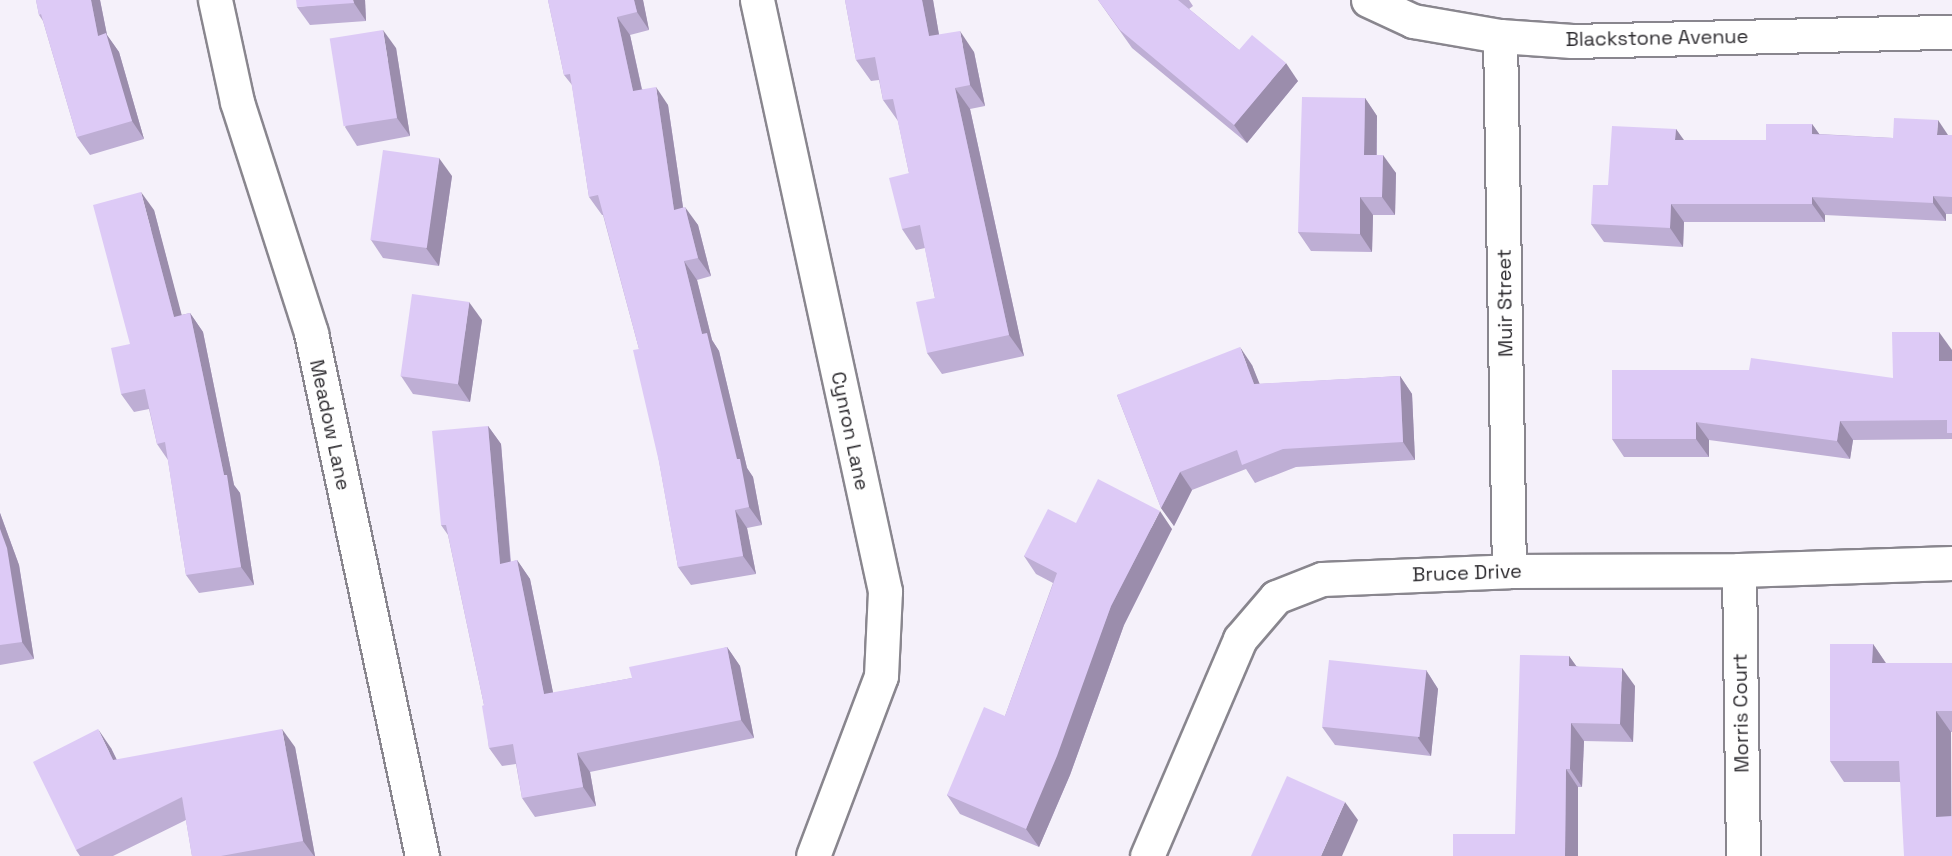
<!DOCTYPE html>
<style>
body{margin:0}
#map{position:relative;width:1952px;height:856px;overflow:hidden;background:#f5f1fa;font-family:"Space Grotesk",sans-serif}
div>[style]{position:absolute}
.roads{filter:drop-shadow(2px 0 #89868e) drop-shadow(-2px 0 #89868e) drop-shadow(0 2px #89868e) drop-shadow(0 -2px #89868e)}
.minor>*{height:33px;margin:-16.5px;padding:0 16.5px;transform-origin:16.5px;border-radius:16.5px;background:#fff}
.wall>*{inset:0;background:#beaed4}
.shaded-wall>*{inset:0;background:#9b8dac}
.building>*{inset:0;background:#ddcaf6;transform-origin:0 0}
span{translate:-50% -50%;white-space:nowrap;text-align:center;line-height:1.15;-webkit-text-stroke:5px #fff;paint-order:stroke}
.street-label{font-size:20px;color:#2e2c30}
</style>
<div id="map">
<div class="roads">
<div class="minor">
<div style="left:215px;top:0;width:104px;rotate:77.8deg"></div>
<div style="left:237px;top:102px;width:243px;rotate:72.2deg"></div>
<div style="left:311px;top:333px;width:535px;rotate:78.02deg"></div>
<div style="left:757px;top:0;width:605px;rotate:77.78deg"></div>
<div style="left:885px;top:591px;width:85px;rotate:92.7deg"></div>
<div style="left:881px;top:676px;width:192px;rotate:110.7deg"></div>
<div style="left:1368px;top:0;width:50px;rotate:25deg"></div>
<div style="left:1413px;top:21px;width:88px;rotate:9.8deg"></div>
<div style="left:1500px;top:36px;width:72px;rotate:4deg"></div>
<div style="left:1572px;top:41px;width:380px;rotate:-1.4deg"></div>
<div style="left:1500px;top:36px;width:535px;rotate:89.04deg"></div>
<div style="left:1739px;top:570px;width:286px;rotate:89.2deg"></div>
<div style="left:1147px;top:856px;width:236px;rotate:-66.8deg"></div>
<div style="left:1240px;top:639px;width:55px;rotate:-49.4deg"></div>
<div style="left:1276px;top:597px;width:49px;rotate:-21.4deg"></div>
<div style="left:1322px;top:579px;width:187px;rotate:-2.4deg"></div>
<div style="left:1509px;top:571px;width:230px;rotate:-0.2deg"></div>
<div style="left:1739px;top:570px;width:213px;rotate:-1.9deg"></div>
</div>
</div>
<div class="wall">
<div style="clip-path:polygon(36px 0,100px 0,107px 35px,119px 52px,144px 139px,90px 155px,77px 137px,43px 21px,39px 15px)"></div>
<div style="clip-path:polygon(365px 0,366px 21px,310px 25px,297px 7px)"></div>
<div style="clip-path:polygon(548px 0,643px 0,649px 30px,630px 35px,642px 89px,668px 105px,683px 207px,698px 225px,711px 276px,697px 280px,712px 340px,719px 351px,747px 468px,753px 477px,762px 525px,747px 528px,756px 574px,691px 585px,678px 567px,639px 349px,603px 215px,602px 215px,589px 197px,572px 85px,564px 75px)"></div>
<div style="clip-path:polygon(845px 0,933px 0,939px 35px,974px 52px,985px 106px,970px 109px,1024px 356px,942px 374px,927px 353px,935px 298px,925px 248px,916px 250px,902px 229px,909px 173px,898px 121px,883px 100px,879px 80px,871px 81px,856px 60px)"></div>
<div style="clip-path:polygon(1098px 0,1189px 0,1193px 6px,1189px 9px,1239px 50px,1298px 81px,1247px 143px,1132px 48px)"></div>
<div style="clip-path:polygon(396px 48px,410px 136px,357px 146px,345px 127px)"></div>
<div style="clip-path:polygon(1365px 98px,1377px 116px,1377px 155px,1396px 173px,1395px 215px,1373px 215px,1372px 252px,1311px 251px,1298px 232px)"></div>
<div style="clip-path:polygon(1812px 124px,1819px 134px,1893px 138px,1952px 135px,1952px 214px,1946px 214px,1946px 221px,1825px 215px,1825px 222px,1684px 222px,1683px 247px,1604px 242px,1591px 224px,1608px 185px,1676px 129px,1683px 140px,1766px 140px)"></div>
<div style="clip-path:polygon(452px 176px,439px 266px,383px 258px,371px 240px)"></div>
<div style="clip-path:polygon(154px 210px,181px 315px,190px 313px,203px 332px,234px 485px,240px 493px,254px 585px,199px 593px,186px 575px,168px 460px,157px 444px,149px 409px,134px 412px,121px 394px)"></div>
<div style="clip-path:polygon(482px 320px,470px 402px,413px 394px,401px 376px)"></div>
<div style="clip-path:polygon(1952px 350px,1952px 439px,1853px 440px,1850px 459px,1709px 440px,1709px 457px,1624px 457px,1612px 439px,1893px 378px)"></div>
<div style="clip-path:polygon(1252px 365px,1259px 384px,1400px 376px,1412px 394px,1415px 460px,1296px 467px,1255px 483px,1246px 469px,1192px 490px,1174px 526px,1161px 508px,1117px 395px)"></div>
<div style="clip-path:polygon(488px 426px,501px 444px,511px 562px,517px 560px,530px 579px,553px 693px,632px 678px,727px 647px,740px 666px,754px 738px,590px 772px,596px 806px,535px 817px,522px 798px,516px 764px,502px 766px,489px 748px,484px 705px,448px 535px,441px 525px)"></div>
<div style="clip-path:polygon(0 513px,19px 565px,34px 659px,0 665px)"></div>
<div style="clip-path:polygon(1076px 523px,1172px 529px,1124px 625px,1070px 775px,1039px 847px,960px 814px,947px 795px,1005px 716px,1053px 583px,1036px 574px,1024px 556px)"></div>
<div style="clip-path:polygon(1873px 644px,1886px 663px,1952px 663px,1952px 732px,1951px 732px,1952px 856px,1900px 782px,1844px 782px,1830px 761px)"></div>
<div style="clip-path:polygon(1569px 656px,1576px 666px,1635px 686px,1633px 742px,1584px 741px,1582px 787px,1578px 787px,1578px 856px,1453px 856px,1515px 834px)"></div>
<div style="clip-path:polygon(1426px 670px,1438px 689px,1431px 756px,1335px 745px,1322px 727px)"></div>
<div style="clip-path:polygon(295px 747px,315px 856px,192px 856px,186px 820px,113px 856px,80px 856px,76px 850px,111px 748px,117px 760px)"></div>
</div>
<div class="shaded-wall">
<div style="clip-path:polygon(91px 0,100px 0,107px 35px,119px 52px,144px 139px,132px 121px,98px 36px)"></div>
<div style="clip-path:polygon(353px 0,365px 0,366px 21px,354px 3px)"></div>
<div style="clip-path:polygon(634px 0,643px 0,649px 30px,637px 12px)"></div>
<div style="clip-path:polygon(922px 0,933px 0,943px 58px,929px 36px)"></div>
<div style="clip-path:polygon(617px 17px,630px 35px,646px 109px,633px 91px)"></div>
<div style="clip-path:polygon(383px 30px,396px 48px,410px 136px,397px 118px)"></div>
<div style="clip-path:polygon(960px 31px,974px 52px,985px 106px,970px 85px)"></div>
<div style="clip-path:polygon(1286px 63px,1298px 81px,1247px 143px,1234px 125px)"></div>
<div style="clip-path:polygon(656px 87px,668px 105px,686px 228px,674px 210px)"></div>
<div style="clip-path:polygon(955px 88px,970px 109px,1024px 356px,1009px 335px)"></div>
<div style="clip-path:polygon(1365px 98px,1377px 116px,1376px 173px,1364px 155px)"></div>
<div style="clip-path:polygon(1938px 120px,1950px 138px,1937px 135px)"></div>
<div style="clip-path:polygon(1812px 124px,1825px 142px,1812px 134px)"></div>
<div style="clip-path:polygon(1676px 129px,1689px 147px,1675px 140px)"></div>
<div style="clip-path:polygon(1383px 155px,1396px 173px,1395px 215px,1382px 197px)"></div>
<div style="clip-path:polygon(439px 158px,452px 176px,439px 266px,426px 248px)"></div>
<div style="clip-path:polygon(141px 192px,154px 210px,187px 335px,174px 317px)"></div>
<div style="clip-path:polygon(1933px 196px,1946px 214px,1946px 221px,1933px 203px)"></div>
<div style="clip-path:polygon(1360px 197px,1373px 215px,1372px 252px,1360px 234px)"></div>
<div style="clip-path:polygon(1812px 197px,1825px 215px,1825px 222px,1812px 204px)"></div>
<div style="clip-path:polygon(1671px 204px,1684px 222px,1683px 247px,1670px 228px)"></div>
<div style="clip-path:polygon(685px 207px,698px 225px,711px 276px,698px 258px)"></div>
<div style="clip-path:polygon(684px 261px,697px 280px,712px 340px,719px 351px,747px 468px,753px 477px,762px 525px,749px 507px,702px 334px)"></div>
<div style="clip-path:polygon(469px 302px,482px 320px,470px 402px,458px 384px)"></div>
<div style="clip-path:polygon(190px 313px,203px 332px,234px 485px,240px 493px,254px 585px,241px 567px,224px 475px)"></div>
<div style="clip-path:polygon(1939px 332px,1952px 350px,1952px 379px,1939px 361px)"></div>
<div style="clip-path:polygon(1240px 347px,1252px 365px,1267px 402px,1254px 384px)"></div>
<div style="clip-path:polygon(1400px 376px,1412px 394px,1415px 460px,1403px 442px)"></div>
<div style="clip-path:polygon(1840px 421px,1853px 440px,1850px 459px,1837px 441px)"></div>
<div style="clip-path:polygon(1696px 422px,1709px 440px,1709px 457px,1696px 439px)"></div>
<div style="clip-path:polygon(488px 426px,501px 444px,512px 582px,500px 564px)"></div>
<div style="clip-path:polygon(1180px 472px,1192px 490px,1174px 526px,1161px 508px)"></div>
<div style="clip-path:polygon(735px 510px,747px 528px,756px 574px,743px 556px)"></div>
<div style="clip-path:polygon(1160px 511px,1172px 529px,1124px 625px,1070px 775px,1039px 847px,1026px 829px,1111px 606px)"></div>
<div style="clip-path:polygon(0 513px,19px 565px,34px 659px,22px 642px,0 529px)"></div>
<div style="clip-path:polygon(517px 560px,530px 579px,557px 712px,544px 694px)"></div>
<div style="clip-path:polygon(1873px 644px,1887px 665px,1872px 663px)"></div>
<div style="clip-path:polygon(727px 647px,740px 666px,754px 738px,741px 720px)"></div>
<div style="clip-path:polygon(1569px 656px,1582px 674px,1569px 666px)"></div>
<div style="clip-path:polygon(1622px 668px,1635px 686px,1633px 742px,1620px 724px)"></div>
<div style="clip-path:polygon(1426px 670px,1438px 689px,1431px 756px,1418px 738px)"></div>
<div style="clip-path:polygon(1936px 711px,1951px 732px,1951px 838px,1936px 817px)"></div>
<div style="clip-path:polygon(1571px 723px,1584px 741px,1582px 787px,1570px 769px)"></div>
<div style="clip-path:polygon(98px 729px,111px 748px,126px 779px,113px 760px)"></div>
<div style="clip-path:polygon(282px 729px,295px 747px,315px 856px,314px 856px,303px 841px)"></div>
<div style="clip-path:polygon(577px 753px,590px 772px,596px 806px,583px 787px)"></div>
<div style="clip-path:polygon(1566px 769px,1578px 787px,1578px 856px,1565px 856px)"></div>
<div style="clip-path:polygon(1345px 802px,1358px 820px,1342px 856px,1321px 856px)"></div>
</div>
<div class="building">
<div style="clip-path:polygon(36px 0,91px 0,98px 36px,106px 33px,132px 121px,77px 137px,41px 14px,39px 15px)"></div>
<div style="clip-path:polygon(296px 0,353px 0,354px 3px,297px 7px)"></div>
<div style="clip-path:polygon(548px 0,634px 0,637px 12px,617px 17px,633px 91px,656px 87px,674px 210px,685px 207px,698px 258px,684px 261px,702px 334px,707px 333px,737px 459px,740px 459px,749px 507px,735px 510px,743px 556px,678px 567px,659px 462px,633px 350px,639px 349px,598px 195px,589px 197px,570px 74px,564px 75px)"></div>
<div style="clip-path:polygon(845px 0,922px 0,929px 36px,960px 31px,970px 85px,955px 88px,1009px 335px,927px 353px,916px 302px,935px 298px,920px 225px,902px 229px,889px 178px,909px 173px,893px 99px,883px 100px,875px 57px,856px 60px)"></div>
<div style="clip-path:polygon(1098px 0,1178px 0,1239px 50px,1252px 35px,1286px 63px,1234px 125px,1120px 30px)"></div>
<div style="left:383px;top:30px;width:89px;height:54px;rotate:81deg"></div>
<div style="clip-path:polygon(1302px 97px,1365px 98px,1364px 155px,1383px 155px,1382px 197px,1360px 197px,1360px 234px,1298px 232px)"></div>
<div style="clip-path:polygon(1894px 118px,1938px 120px,1937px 135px,1952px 135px,1952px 197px,1933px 196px,1933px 203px,1812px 197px,1812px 204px,1671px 204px,1670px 228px,1591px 224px,1593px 185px,1608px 185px,1612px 126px,1676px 129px,1675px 140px,1766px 140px,1766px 124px,1812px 124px,1812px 134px,1893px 138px)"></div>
<div style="left:383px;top:150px;width:57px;height:91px;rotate:8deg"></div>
<div style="clip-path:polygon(141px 192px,174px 317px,190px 313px,224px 475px,227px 475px,241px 567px,186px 575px,165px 442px,157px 444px,145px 389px,121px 394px,111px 348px,130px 344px,93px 205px)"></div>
<div style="left:412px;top:294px;width:58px;height:83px;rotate:8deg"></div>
<div style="clip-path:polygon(1892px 332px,1939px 332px,1939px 361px,1952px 361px,1952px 433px,1947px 433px,1947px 420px,1840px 421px,1837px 441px,1696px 422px,1696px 439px,1612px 439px,1612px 370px,1749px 370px,1751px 358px,1893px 378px)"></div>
<div style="clip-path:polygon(1240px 347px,1254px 384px,1400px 376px,1403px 442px,1283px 449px,1242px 465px,1237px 450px,1180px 472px,1161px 508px,1117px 395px)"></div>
<div style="clip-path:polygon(488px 426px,500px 564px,517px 560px,544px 694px,632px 678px,629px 667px,727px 647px,741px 720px,577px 753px,583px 787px,522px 798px,513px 744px,489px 748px,482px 706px,484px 705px,446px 525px,441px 525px,432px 431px)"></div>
<div style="clip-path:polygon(1098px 479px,1160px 511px,1111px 606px,1057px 756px,1026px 829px,947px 795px,984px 707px,1005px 716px,1057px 573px,1024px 556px,1048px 509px,1076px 523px)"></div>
<div style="clip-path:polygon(0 529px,7px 548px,22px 642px,0 645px)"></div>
<div style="clip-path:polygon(1830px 644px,1873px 644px,1872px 663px,1952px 663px,1952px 711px,1936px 711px,1936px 817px,1952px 816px,1952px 856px,1904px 856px,1899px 761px,1830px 761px)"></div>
<div style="clip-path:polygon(1520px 655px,1569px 656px,1569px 666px,1622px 668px,1620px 724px,1571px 723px,1570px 769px,1566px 769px,1565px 856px,1453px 856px,1453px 834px,1515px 834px)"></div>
<div style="left:1329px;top:660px;width:98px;height:67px;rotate:6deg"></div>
<div style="clip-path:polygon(98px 729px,113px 760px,282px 729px,303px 841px,221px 856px,192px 856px,182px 797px,76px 850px,33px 762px)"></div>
<div style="clip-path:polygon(1287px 776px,1345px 802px,1321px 856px,1251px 856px)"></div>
</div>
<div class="street-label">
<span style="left:1657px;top:38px;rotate:-1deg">Blackstone Avenue</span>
<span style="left:1505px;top:303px;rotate:-91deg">Muir Street</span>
<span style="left:330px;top:425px;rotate:78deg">Meadow Lane</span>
<span style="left:850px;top:431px;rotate:78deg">Cynron Lane</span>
<span style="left:1467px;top:573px;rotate:-2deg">Bruce Drive</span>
<span style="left:1741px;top:713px;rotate:-91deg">Morris Court</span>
</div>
</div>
